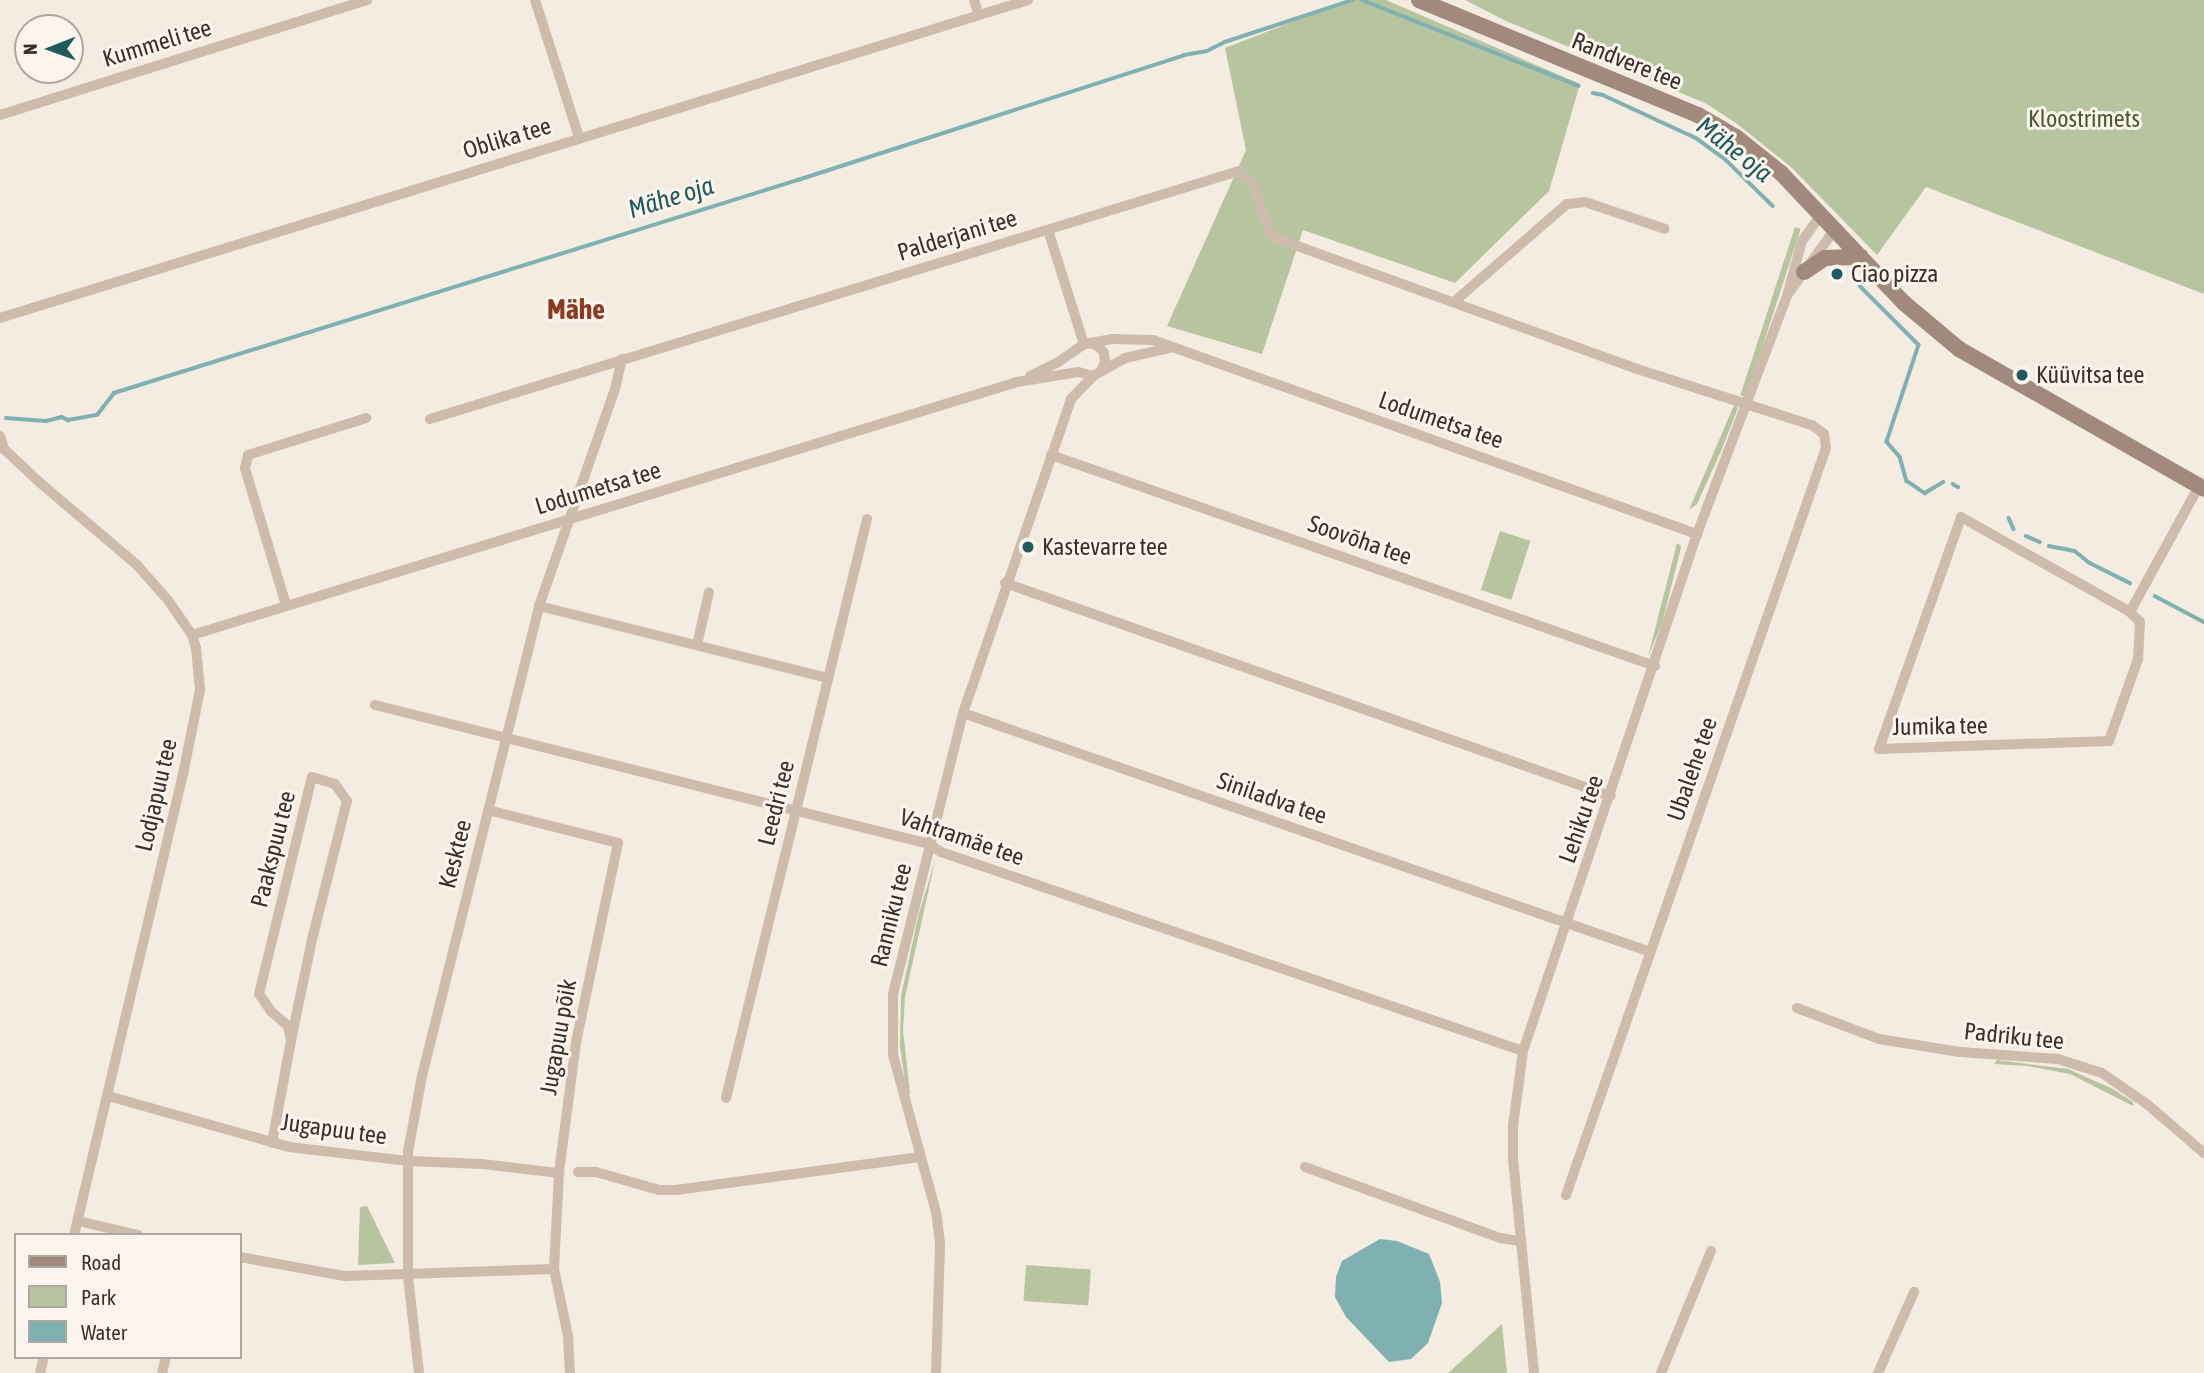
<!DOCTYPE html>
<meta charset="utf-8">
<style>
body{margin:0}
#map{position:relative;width:2204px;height:1373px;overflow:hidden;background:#f4ebe1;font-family:"Asap Condensed",sans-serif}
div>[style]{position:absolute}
.green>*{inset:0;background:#b8c4a0;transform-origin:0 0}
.water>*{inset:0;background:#7fb0b2}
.stream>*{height:3.5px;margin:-1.75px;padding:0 1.75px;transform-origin:1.75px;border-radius:1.75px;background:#7fb0b2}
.street>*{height:10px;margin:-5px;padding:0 5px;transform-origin:5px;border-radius:5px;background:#cdbbac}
.secondary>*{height:16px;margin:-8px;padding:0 8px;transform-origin:8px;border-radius:8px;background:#a18a7d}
.dots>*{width:19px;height:19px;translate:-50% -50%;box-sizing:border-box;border:4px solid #fbf5ee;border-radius:50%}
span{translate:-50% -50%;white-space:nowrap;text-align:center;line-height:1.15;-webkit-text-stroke:6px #fbf5ee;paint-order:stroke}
.street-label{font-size:24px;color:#3b302b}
.park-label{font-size:24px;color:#4a5a2e}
.poi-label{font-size:24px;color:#3b302b}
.left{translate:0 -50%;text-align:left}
.water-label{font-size:26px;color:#1f5a5e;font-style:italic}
.quarter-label{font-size:28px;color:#8c3b22;font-weight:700}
.legend{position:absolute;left:14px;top:1233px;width:228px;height:126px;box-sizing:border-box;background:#fbf5ee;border:2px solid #aea6a0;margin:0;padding:9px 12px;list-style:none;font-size:21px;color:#3b302b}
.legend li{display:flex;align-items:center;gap:14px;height:35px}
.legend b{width:35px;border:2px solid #aea6a0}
.north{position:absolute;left:14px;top:14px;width:70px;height:70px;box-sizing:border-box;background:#fbf5ee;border:2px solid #aea6a0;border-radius:50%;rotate:269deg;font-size:19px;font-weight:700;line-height:28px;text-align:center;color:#3b302b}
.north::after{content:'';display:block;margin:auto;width:24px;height:32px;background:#1f5a5e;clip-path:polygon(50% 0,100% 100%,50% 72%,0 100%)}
</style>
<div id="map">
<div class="green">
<div style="clip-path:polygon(1348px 0,1386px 0,1580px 84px,1549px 191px,1455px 283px,1303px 230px,1262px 354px,1167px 326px,1246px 150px,1225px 48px)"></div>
<div style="clip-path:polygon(1465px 0,2204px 0,2204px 294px,1926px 187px,1877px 255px,1791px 167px,1736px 123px,1705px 103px,1506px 21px)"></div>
<div style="left:1795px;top:227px;width:6px;height:177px;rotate:18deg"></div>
<div style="clip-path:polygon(1735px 403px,1738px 408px,1721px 451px,1697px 504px,1689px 510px)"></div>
<div style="left:1500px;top:531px;width:32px;height:62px;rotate:18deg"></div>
<div style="clip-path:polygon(1677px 543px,1681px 546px,1680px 552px,1662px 623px,1648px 657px)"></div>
<div style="clip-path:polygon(935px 861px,905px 997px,903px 1030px,910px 1094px,907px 1094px,900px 1047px,901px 996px,919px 913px)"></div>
<div style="clip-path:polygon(1997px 1060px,2068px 1069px,2111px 1088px,2133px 1102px,2133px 1106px,2070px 1074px,2028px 1066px,1994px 1064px)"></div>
<div style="clip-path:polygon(367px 1206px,395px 1263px,358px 1265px,360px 1207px)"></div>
<div style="left:1026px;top:1265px;width:65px;height:36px;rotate:4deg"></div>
<div style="clip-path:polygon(1502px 1324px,1507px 1373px,1448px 1373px)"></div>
</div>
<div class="water">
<div style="clip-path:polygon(1380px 1239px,1397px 1241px,1429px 1254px,1440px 1282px,1442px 1303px,1428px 1343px,1411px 1359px,1389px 1362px,1346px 1317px,1335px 1297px,1336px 1277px,1342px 1261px)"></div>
</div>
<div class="stream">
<div style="left:1362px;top:0;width:233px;rotate:21.6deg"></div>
<div style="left:1593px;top:93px;width:10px;rotate:11deg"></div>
<div style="left:1603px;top:95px;width:102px;rotate:24.8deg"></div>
<div style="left:1696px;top:138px;width:36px;rotate:36deg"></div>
<div style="left:1725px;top:159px;width:67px;rotate:44.4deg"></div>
<div style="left:1860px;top:286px;width:83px;rotate:45deg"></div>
<div style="left:1919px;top:345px;width:102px;rotate:108.3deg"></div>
<div style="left:1887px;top:442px;width:20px;rotate:49deg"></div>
<div style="left:1900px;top:457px;width:25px;rotate:74deg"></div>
<div style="left:1907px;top:481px;width:22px;rotate:34deg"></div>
<div style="left:1925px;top:493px;width:21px;rotate:-31deg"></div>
<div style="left:6px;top:418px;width:40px;rotate:4.3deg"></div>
<div style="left:46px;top:421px;width:16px;rotate:-14deg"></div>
<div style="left:62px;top:417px;width:7px;rotate:27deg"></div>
<div style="left:68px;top:420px;width:29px;rotate:-10deg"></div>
<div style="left:97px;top:415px;width:28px;rotate:-52deg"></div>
<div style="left:114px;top:393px;width:716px;rotate:-17.3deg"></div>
<div style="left:798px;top:180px;width:406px;rotate:-17.9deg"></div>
<div style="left:1184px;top:55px;width:23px;rotate:-10deg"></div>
<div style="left:1207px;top:51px;width:20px;rotate:-27deg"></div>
<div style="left:1225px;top:42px;width:135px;rotate:-18.2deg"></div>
<div style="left:1953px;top:484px;width:6px;rotate:31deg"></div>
<div style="left:2009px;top:518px;width:12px;rotate:66deg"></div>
<div style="left:2026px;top:536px;width:15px;rotate:23deg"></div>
<div style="left:2049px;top:546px;width:26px;rotate:11deg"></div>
<div style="left:2075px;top:551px;width:19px;rotate:39deg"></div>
<div style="left:2090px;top:563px;width:45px;rotate:26.6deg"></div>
<div style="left:2155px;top:596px;width:55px;rotate:28deg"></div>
</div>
<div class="street">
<div style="left:535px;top:0;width:144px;rotate:72.2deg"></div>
<div style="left:974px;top:0;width:16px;rotate:72deg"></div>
<div style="left:0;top:115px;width:385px;rotate:-17.4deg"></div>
<div style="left:1048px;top:230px;width:120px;rotate:72.5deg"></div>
<div style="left:1788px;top:294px;width:80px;rotate:-54.1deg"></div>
<div style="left:1455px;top:301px;width:148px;rotate:-40.9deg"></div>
<div style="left:1567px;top:204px;width:18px;rotate:-6deg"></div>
<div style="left:1585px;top:202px;width:84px;rotate:18.6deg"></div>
<div style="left:0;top:318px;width:1076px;rotate:-17.19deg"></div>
<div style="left:1089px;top:343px;width:9px;rotate:18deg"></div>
<div style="left:1098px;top:346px;width:9px;rotate:49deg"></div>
<div style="left:1104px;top:353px;width:9px;rotate:84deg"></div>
<div style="left:1105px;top:362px;width:10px;rotate:114deg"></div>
<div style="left:1030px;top:376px;width:30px;rotate:-26deg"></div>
<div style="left:1057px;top:363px;width:33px;rotate:-35deg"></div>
<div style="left:1084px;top:344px;width:28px;rotate:-10deg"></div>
<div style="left:1112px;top:339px;width:41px;rotate:1.4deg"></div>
<div style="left:1153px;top:340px;width:578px;rotate:19.63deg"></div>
<div style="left:430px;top:419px;width:846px;rotate:-17.04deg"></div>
<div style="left:1239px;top:171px;width:20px;rotate:45deg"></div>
<div style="left:1253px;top:185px;width:48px;rotate:70.4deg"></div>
<div style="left:1269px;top:230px;width:13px;rotate:45deg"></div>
<div style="left:1278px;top:239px;width:379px;rotate:19.9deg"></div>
<div style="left:1634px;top:368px;width:187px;rotate:17.8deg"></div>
<div style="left:1812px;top:425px;width:15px;rotate:37deg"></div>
<div style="left:1824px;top:434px;width:14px;rotate:82deg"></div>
<div style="left:1826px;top:448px;width:791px;rotate:109.19deg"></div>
<div style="left:0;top:436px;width:14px;rotate:73deg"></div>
<div style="left:4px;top:449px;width:47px;rotate:43.3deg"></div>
<div style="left:38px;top:481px;width:130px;rotate:40.3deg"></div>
<div style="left:137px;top:565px;width:47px;rotate:48.5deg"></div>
<div style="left:168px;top:600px;width:42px;rotate:55.6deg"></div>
<div style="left:192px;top:635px;width:14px;rotate:73deg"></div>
<div style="left:196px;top:648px;width:42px;rotate:84.6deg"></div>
<div style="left:200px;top:690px;width:86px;rotate:101.4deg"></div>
<div style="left:183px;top:774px;width:474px;rotate:103.3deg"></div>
<div style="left:1051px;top:455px;width:640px;rotate:19.26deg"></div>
<div style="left:1005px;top:583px;width:642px;rotate:19.37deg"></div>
<div style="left:286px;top:605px;width:143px;rotate:-106.7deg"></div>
<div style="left:245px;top:468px;width:13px;rotate:-77deg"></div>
<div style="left:248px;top:455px;width:124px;rotate:-17.4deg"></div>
<div style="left:539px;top:606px;width:298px;rotate:14deg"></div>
<div style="left:2130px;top:612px;width:14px;rotate:45deg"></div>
<div style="left:2140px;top:622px;width:37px;rotate:93deg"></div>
<div style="left:2138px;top:659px;width:87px;rotate:109.5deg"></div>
<div style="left:2109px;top:741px;width:230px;rotate:178deg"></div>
<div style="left:1879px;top:749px;width:246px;rotate:-70.5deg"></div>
<div style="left:1961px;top:517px;width:194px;rotate:29.3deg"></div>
<div style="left:2130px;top:612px;width:144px;rotate:-61.3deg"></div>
<div style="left:192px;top:635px;width:863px;rotate:-17.05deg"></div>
<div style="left:1017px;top:382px;width:62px;rotate:-9.3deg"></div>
<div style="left:1078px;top:372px;width:16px;rotate:15deg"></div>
<div style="left:697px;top:645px;width:54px;rotate:-77.2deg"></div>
<div style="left:375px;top:705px;width:571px;rotate:14.08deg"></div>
<div style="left:929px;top:844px;width:14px;rotate:34deg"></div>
<div style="left:941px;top:852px;width:615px;rotate:18.88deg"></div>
<div style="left:963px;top:713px;width:727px;rotate:19.18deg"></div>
<div style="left:488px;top:810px;width:134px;rotate:14.2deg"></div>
<div style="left:618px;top:843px;width:204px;rotate:101.9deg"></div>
<div style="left:576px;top:1043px;width:131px;rotate:97.5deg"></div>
<div style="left:559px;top:1173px;width:96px;rotate:93deg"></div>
<div style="left:554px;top:1269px;width:68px;rotate:78.2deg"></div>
<div style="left:568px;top:1336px;width:37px;rotate:87deg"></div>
<div style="left:1797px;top:1008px;width:88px;rotate:20.7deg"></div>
<div style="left:1879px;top:1039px;width:82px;rotate:9.1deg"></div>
<div style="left:1960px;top:1052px;width:98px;rotate:4.1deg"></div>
<div style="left:2058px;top:1059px;width:46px;rotate:17.7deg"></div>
<div style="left:2102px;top:1073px;width:56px;rotate:34.8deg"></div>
<div style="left:2148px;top:1105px;width:74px;rotate:40.6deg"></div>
<div style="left:108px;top:1096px;width:188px;rotate:15.7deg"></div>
<div style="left:289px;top:1147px;width:121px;rotate:6.7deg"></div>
<div style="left:409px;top:1161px;width:73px;rotate:2.4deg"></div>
<div style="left:482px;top:1164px;width:78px;rotate:6.7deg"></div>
<div style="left:726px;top:1098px;width:596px;rotate:-76.31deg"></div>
<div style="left:272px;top:1143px;width:105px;rotate:-79.5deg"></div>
<div style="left:291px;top:1040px;width:14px;rotate:-102deg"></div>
<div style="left:288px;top:1026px;width:23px;rotate:-139deg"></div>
<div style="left:271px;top:1011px;width:21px;rotate:-125deg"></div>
<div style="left:259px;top:994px;width:223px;rotate:-76.3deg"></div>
<div style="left:312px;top:777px;width:24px;rotate:17deg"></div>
<div style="left:335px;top:784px;width:21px;rotate:55deg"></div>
<div style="left:347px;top:801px;width:138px;rotate:104.2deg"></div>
<div style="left:313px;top:935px;width:107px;rotate:101.8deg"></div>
<div style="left:1305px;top:1167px;width:208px;rotate:20deg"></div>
<div style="left:1500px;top:1238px;width:20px;rotate:9deg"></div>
<div style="left:578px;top:1172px;width:18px"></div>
<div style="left:596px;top:1172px;width:66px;rotate:15.9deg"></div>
<div style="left:659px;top:1190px;width:17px"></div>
<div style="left:676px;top:1190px;width:246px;rotate:-7.7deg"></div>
<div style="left:78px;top:1221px;width:62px;rotate:13.1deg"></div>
<div style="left:240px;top:1257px;width:107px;rotate:10.3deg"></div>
<div style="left:345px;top:1276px;width:209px;rotate:-1.9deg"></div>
<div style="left:40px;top:1373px;width:16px;rotate:-76deg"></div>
<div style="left:162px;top:1373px;width:16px;rotate:-76deg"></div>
<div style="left:419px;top:1373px;width:98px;rotate:-96.5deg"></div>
<div style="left:408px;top:1276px;width:124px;rotate:-90deg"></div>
<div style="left:408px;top:1152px;width:77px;rotate:-79.6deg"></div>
<div style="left:422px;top:1076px;width:484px;rotate:-76deg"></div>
<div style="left:539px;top:606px;width:230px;rotate:-70.7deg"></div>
<div style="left:615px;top:389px;width:31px;rotate:-77deg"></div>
<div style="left:936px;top:1373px;width:130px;rotate:-88.2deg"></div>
<div style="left:940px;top:1243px;width:31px;rotate:-97deg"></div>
<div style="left:936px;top:1212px;width:163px;rotate:-105.3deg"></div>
<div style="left:893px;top:1055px;width:61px;rotate:-90deg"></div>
<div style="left:893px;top:994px;width:290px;rotate:-76deg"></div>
<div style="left:963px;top:713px;width:332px;rotate:-71deg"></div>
<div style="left:1071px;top:399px;width:32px;rotate:-46deg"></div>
<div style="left:1093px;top:376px;width:37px;rotate:-29deg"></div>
<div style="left:1125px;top:358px;width:45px;rotate:-12.8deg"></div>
<div style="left:1534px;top:1373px;width:214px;rotate:-95.6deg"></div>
<div style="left:1513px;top:1160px;width:34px;rotate:-90deg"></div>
<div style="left:1513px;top:1126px;width:76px;rotate:-82.4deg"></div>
<div style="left:1523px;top:1051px;width:545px;rotate:-71.4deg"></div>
<div style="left:1697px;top:534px;width:254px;rotate:-69.3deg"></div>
<div style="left:1787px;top:296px;width:57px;rotate:-74.7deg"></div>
<div style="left:1802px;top:241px;width:32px;rotate:-54deg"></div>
<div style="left:1661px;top:1373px;width:132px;rotate:-67.7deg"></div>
<div style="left:1878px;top:1373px;width:89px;rotate:-66deg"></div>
</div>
<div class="secondary">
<div style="left:1419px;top:0;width:302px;rotate:22.4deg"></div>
<div style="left:1698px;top:115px;width:44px;rotate:30.1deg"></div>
<div style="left:1736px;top:137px;width:58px;rotate:38.7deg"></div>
<div style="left:1781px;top:173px;width:179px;rotate:46.6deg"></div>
<div style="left:1904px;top:303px;width:72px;rotate:39.9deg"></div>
<div style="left:1959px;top:349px;width:282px;rotate:29.7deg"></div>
<div style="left:1804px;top:272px;width:25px;rotate:-34deg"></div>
<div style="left:1825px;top:258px;width:36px;rotate:-2deg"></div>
</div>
<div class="dots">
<div style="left:1837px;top:274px;background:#1f5a5e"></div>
<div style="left:2022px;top:375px;background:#1f5a5e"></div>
<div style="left:1028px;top:547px;background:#1f5a5e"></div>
</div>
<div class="street-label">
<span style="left:157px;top:43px;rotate:-17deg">Kummeli tee</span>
<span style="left:1627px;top:61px;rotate:22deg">Randvere tee</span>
<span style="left:507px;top:138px;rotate:-17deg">Oblika tee</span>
<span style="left:957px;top:235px;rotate:-17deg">Palderjani tee</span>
<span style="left:1441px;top:420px;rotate:19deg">Lodumetsa tee</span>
<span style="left:598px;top:488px;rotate:-17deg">Lodumetsa tee</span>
<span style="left:1360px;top:540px;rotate:19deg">Soovõha tee</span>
<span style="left:1940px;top:726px;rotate:-1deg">Jumika tee</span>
<span style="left:1692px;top:769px;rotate:-71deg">Ubalehe tee</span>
<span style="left:156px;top:795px;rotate:-77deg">Lodjapuu tee</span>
<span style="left:1272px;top:798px;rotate:19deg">Siniladva tee</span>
<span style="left:776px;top:803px;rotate:-76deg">Leedri tee</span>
<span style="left:1581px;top:819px;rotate:-71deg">Lehiku tee</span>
<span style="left:962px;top:837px;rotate:19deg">Vahtramäe tee</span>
<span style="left:273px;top:849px;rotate:-76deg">Paakspuu tee</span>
<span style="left:455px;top:854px;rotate:-76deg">Kesktee</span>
<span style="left:891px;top:915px;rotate:-76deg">Ranniku tee</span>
<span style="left:2014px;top:1036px;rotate:6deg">Padriku tee</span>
<span style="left:558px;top:1037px;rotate:-80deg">Jugapuu põik</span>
<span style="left:334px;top:1129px;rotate:8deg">Jugapuu tee</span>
</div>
<div class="park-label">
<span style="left:2084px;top:119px">Kloostrimets</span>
</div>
<div class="poi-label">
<span class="left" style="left:1851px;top:274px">Ciao pizza</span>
<span class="left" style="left:2036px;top:375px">Küüvitsa tee</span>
<span class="left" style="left:1042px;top:547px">Kastevarre tee</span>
</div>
<div class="water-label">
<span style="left:1734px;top:150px;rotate:38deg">Mähe oja</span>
<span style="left:671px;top:198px;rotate:-17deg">Mähe oja</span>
</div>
<div class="quarter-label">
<span style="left:576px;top:309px">Mähe</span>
</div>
<ul class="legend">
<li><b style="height:9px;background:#a18a7d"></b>Road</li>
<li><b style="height:19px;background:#b8c4a0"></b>Park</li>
<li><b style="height:19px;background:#7fb0b2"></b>Water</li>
</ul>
<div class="north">N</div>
</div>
